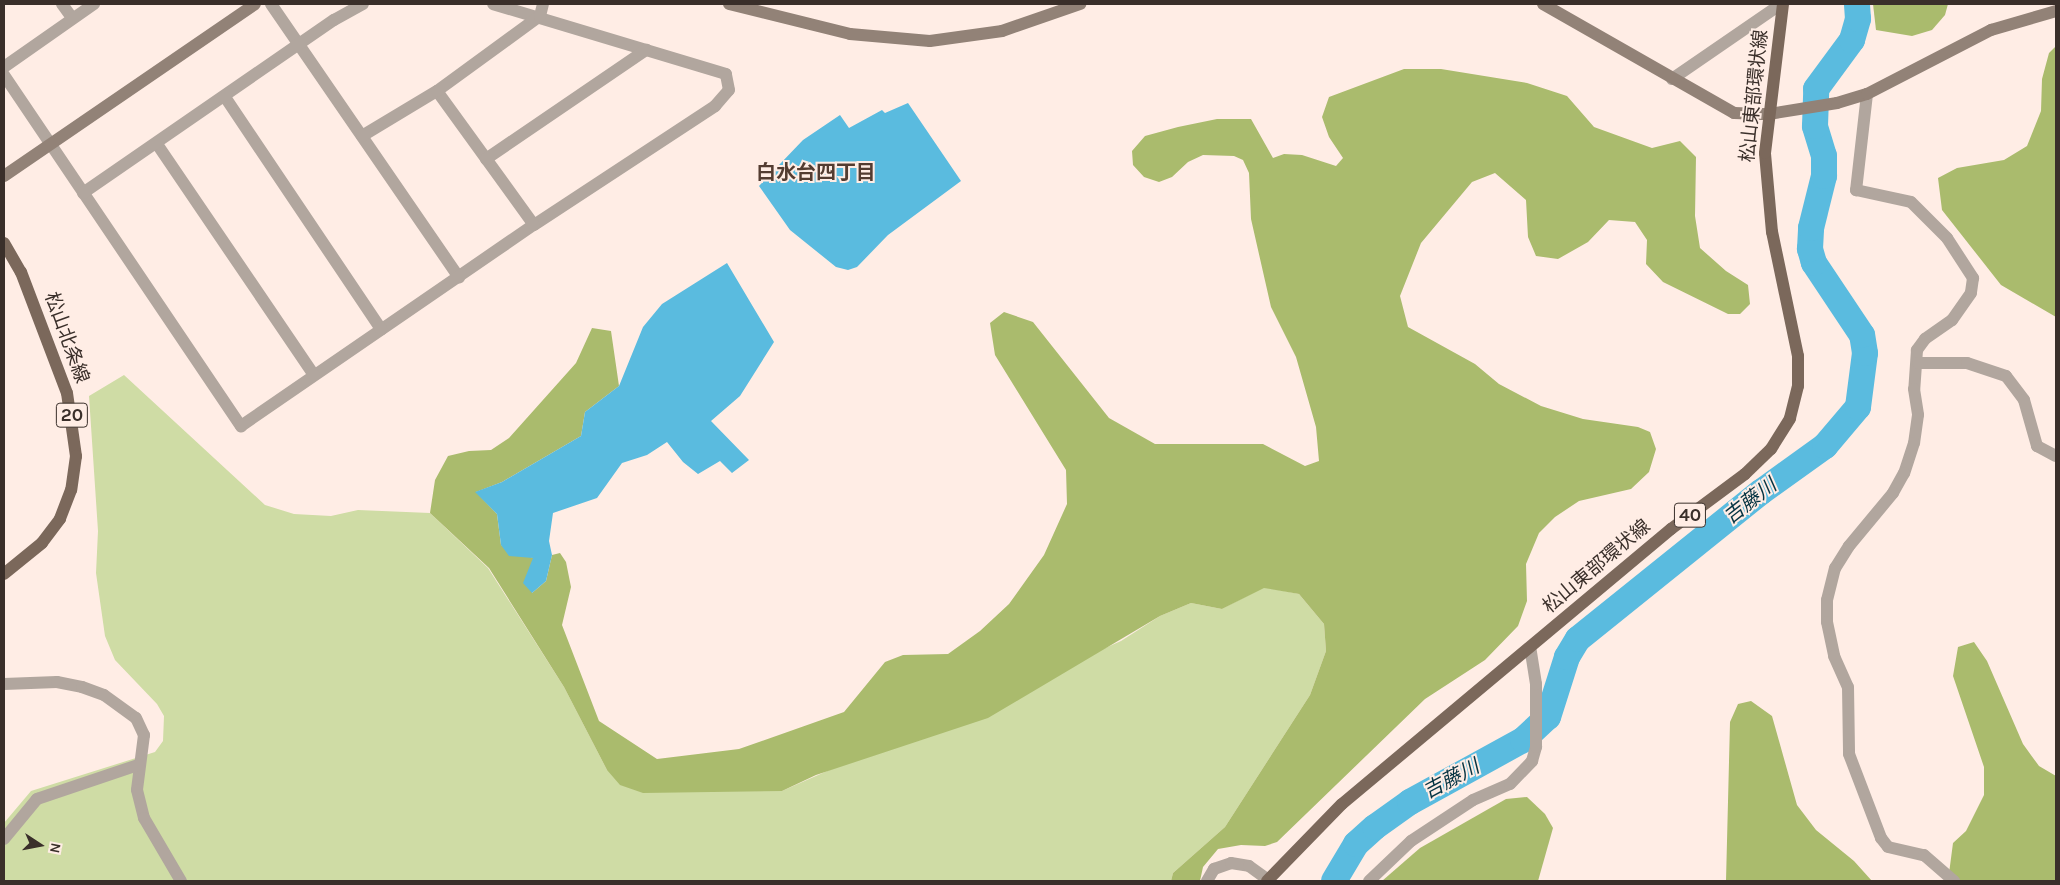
<!DOCTYPE html>
<meta charset="utf-8">
<style>
body{margin:0}
#map{position:relative;width:2060px;height:885px;overflow:hidden;background:#ffede5;font-family:Karla,"Noto Sans JP",sans-serif}
div>[style]{position:absolute}
.green>*{inset:0;background:#cfdca5}
.forest>*{inset:0;background:#aabb6d}
.water>*{inset:0;background:#5abbdf}
.river>*{height:26px;margin:-13px;padding:0 13px;transform-origin:13px;border-radius:13px;background:#5abbdf}
.street>*{height:12px;margin:-6px;padding:0 6px;transform-origin:6px;border-radius:6px;background:#b1a69e}
.secondary>*{height:12px;margin:-6px;padding:0 6px;transform-origin:6px;border-radius:6px;background:#928277}
.primary>*{height:12px;margin:-6px;padding:0 6px;transform-origin:6px;border-radius:6px;background:#7b685b}
span{translate:-50% -50%;white-space:nowrap;text-align:center;line-height:1.15;-webkit-text-stroke:4px #ffede5;paint-order:stroke}
.shield-label span{padding:1px 4px;background:#ffede5;border:1px solid;border-radius:4px;-webkit-text-stroke-width:0}
.shield-label{font-size:18px;color:#3a2f2a;font-weight:700}
.street-label{font-size:19px;color:#3a2f2a}
.neighbourhood-label{font-size:20px;color:#533c31;font-weight:700}
.water-label{font-size:20px;color:#053342;font-style:italic}
.frame{position:absolute;inset:0;border:5px solid #3a2f2a;pointer-events:none}
.north{position:absolute;left:15px;top:820px;width:50px;height:50px;-webkit-text-stroke:4px #ffede5;paint-order:stroke;rotate:101deg;font-size:14px;font-weight:700;line-height:20px;text-align:center;color:#3a2f2a}
.north::after{content:'';display:block;margin:auto;width:18px;height:22px;background:#3a2f2a;clip-path:polygon(50% 0,100% 100%,50% 72%,0 100%)}
</style>
<div id="map">
<div class="green">
<div style="clip-path:polygon(124px 375px,265px 505px,294px 514px,331px 516px,358px 510px,430px 513px,488px 568px,564px 687px,607px 770px,782px 791px,1121px 641px,1160px 616px,1191px 603px,1222px 609px,1264px 587px,1299px 594px,1324px 624px,1326px 651px,1310px 695px,1225px 827px,1173px 873px,1171px 881px,4px 881px,4px 823px,31px 791px,155px 752px,163px 741px,164px 716px,157px 704px,115px 660px,105px 636px,96px 573px,98px 531px,89px 396px)"></div>
</div>
<div class="forest">
<div style="clip-path:polygon(1873px 4px,1948px 4px,1945px 15px,1932px 30px,1912px 36px,1876px 30px)"></div>
<div style="clip-path:polygon(2056px 46px,2056px 317px,2001px 285px,1942px 210px,1938px 178px,1957px 168px,2004px 160px,2027px 146px,2041px 111px,2042px 79px,2049px 53px)"></div>
<div style="clip-path:polygon(1404px 69px,1441px 69px,1527px 83px,1567px 96px,1594px 127px,1652px 148px,1680px 141px,1696px 157px,1695px 216px,1700px 248px,1726px 271px,1748px 285px,1750px 304px,1740px 314px,1728px 314px,1663px 282px,1646px 264px,1647px 240px,1635px 222px,1609px 220px,1588px 242px,1558px 259px,1536px 256px,1528px 237px,1526px 200px,1495px 173px,1472px 182px,1421px 243px,1400px 296px,1408px 327px,1475px 364px,1499px 384px,1541px 406px,1583px 419px,1638px 427px,1650px 432px,1656px 449px,1649px 472px,1631px 489px,1579px 501px,1555px 517px,1539px 533px,1526px 564px,1527px 601px,1518px 626px,1485px 660px,1425px 699px,1277px 842px,1265px 846px,1241px 845px,1218px 849px,1203px 867px,1200px 881px,1171px 881px,1173px 873px,1225px 827px,1310px 695px,1326px 651px,1324px 624px,1299px 594px,1264px 588px,1222px 609px,1191px 603px,1160px 616px,988px 718px,816px 775px,782px 791px,643px 793px,620px 785px,607px 770px,564px 687px,489px 568px,430px 513px,435px 480px,448px 456px,469px 451px,491px 450px,509px 438px,576px 363px,592px 328px,611px 331px,619px 386px,585px 412px,581px 436px,502px 482px,476px 492px,497px 514px,501px 545px,533px 558px,532px 593px,546px 581px,552px 555px,560px 553px,566px 562px,571px 587px,562px 625px,599px 721px,657px 759px,739px 749px,844px 712px,885px 662px,903px 655px,948px 654px,980px 631px,1009px 604px,1044px 555px,1067px 504px,1066px 470px,995px 355px,990px 323px,1004px 312px,1033px 322px,1109px 418px,1155px 444px,1263px 444px,1305px 466px,1319px 461px,1316px 427px,1296px 357px,1271px 307px,1251px 219px,1249px 173px,1243px 160px,1234px 156px,1203px 155px,1188px 162px,1172px 177px,1159px 182px,1144px 177px,1133px 165px,1132px 151px,1145px 136px,1178px 127px,1217px 119px,1251px 119px,1273px 158px,1284px 154px,1302px 155px,1336px 166px,1343px 158px,1329px 137px,1322px 117px,1329px 97px)"></div>
<div style="clip-path:polygon(1974px 642px,1987px 661px,2023px 744px,2039px 766px,2056px 776px,2056px 881px,1948px 881px,1953px 843px,1966px 831px,1984px 795px,1984px 767px,1953px 676px,1958px 647px)"></div>
<div style="clip-path:polygon(1751px 701px,1772px 716px,1797px 805px,1816px 830px,1854px 861px,1872px 881px,1726px 881px,1730px 722px,1738px 704px)"></div>
<div style="clip-path:polygon(1527px 797px,1545px 814px,1553px 828px,1538px 881px,1382px 881px,1420px 848px,1506px 799px)"></div>
</div>
<div class="water">
<div style="clip-path:polygon(908px 103px,961px 181px,888px 235px,857px 267px,848px 270px,836px 267px,790px 230px,759px 186px,803px 140px,840px 115px,849px 128px,882px 110px,885px 113px)"></div>
<div style="clip-path:polygon(727px 263px,774px 342px,740px 396px,711px 421px,749px 460px,732px 473px,720px 461px,698px 474px,683px 462px,667px 442px,647px 455px,622px 463px,597px 498px,553px 513px,549px 541px,552px 555px,546px 581px,532px 593px,523px 583px,533px 558px,509px 556px,501px 545px,497px 514px,475px 492px,502px 482px,581px 436px,585px 412px,619px 386px,643px 327px,662px 304px)"></div>
</div>
<div class="river">
<div style="left:1334px;top:881px;width:43px;rotate:-59.3deg"></div>
<div style="left:1356px;top:844px;width:25px;rotate:-42deg"></div>
<div style="left:1375px;top:827px;width:43px;rotate:-35.5deg"></div>
<div style="left:1410px;top:802px;width:129px;rotate:-28.8deg"></div>
<div style="left:1523px;top:740px;width:34px;rotate:-43deg"></div>
<div style="left:1548px;top:717px;width:63px;rotate:-72.4deg"></div>
<div style="left:1567px;top:657px;width:21px;rotate:-59deg"></div>
<div style="left:1578px;top:639px;width:235px;rotate:-38.8deg"></div>
<div style="left:1761px;top:492px;width:79px;rotate:-35.7deg"></div>
<div style="left:1825px;top:446px;width:51px;rotate:-49.8deg"></div>
<div style="left:1858px;top:407px;width:54px;rotate:-82.6deg"></div>
<div style="left:1865px;top:353px;width:18px;rotate:-99deg"></div>
<div style="left:1862px;top:335px;width:87px;rotate:-123.7deg"></div>
<div style="left:1814px;top:263px;width:15px;rotate:-106deg"></div>
<div style="left:1810px;top:249px;width:21px;rotate:-87deg"></div>
<div style="left:1811px;top:228px;width:54px;rotate:-76deg"></div>
<div style="left:1824px;top:176px;width:20px;rotate:-90deg"></div>
<div style="left:1824px;top:156px;width:31px;rotate:-107deg"></div>
<div style="left:1815px;top:126px;width:37px;rotate:-88deg"></div>
<div style="left:1816px;top:89px;width:61px;rotate:-53.7deg"></div>
<div style="left:1852px;top:40px;width:22px;rotate:-74deg"></div>
<div style="left:1858px;top:19px;width:15px;rotate:-94deg"></div>
</div>
<div class="street">
<div style="left:62px;top:4px;width:17px;rotate:54deg"></div>
<div style="left:271px;top:4px;width:332px;rotate:55.5deg"></div>
<div style="left:4px;top:67px;width:110px;rotate:-35deg"></div>
<div style="left:4px;top:75px;width:424px;rotate:56deg"></div>
<div style="left:241px;top:426px;width:355px;rotate:-34.5deg"></div>
<div style="left:534px;top:225px;width:217px;rotate:-33.3deg"></div>
<div style="left:715px;top:106px;width:21px;rotate:-49deg"></div>
<div style="left:729px;top:90px;width:16px;rotate:-101deg"></div>
<div style="left:726px;top:74px;width:243px;rotate:-163.3deg"></div>
<div style="left:1672px;top:79px;width:132px;rotate:-34.5deg"></div>
<div style="left:437px;top:91px;width:165px;rotate:54.1deg"></div>
<div style="left:1867px;top:94px;width:97px;rotate:96.5deg"></div>
<div style="left:1856px;top:190px;width:56px;rotate:12.3deg"></div>
<div style="left:1911px;top:202px;width:51px;rotate:45deg"></div>
<div style="left:1947px;top:238px;width:48px;rotate:57deg"></div>
<div style="left:1973px;top:278px;width:15px;rotate:98deg"></div>
<div style="left:1971px;top:293px;width:33px;rotate:125deg"></div>
<div style="left:1952px;top:320px;width:33px;rotate:145deg"></div>
<div style="left:1925px;top:339px;width:14px;rotate:126deg"></div>
<div style="left:1917px;top:350px;width:39px;rotate:94deg"></div>
<div style="left:1914px;top:389px;width:26px;rotate:81deg"></div>
<div style="left:1918px;top:415px;width:28px;rotate:98deg"></div>
<div style="left:1914px;top:443px;width:32px;rotate:108deg"></div>
<div style="left:1904px;top:473px;width:23px;rotate:119deg"></div>
<div style="left:1893px;top:493px;width:69px;rotate:129.7deg"></div>
<div style="left:1849px;top:546px;width:26px;rotate:122deg"></div>
<div style="left:1835px;top:568px;width:33px;rotate:104deg"></div>
<div style="left:1827px;top:600px;width:22px;rotate:90deg"></div>
<div style="left:1827px;top:622px;width:35px;rotate:78deg"></div>
<div style="left:1834px;top:656px;width:34px;rotate:66deg"></div>
<div style="left:1848px;top:687px;width:67px;rotate:89.1deg"></div>
<div style="left:1849px;top:754px;width:90px;rotate:69.1deg"></div>
<div style="left:1881px;top:838px;width:11px;rotate:52deg"></div>
<div style="left:1888px;top:847px;width:37px;rotate:13deg"></div>
<div style="left:1924px;top:855px;width:40px;rotate:41deg"></div>
<div style="left:225px;top:97px;width:280px;rotate:56.1deg"></div>
<div style="left:362px;top:136px;width:87px;rotate:-31deg"></div>
<div style="left:437px;top:91px;width:127px;rotate:-36.1deg"></div>
<div style="left:540px;top:16px;width:12px;rotate:-76deg"></div>
<div style="left:157px;top:144px;width:279px;rotate:55.8deg"></div>
<div style="left:486px;top:159px;width:194px;rotate:-34.3deg"></div>
<div style="left:83px;top:193px;width:305px;rotate:-34.6deg"></div>
<div style="left:334px;top:20px;width:33px;rotate:-29deg"></div>
<div style="left:1918px;top:363px;width:49px"></div>
<div style="left:1967px;top:363px;width:41px;rotate:18.4deg"></div>
<div style="left:2006px;top:376px;width:30px;rotate:53deg"></div>
<div style="left:2024px;top:400px;width:48px;rotate:74.2deg"></div>
<div style="left:2037px;top:446px;width:21px;rotate:28deg"></div>
<div style="left:4px;top:684px;width:53px;rotate:-2.2deg"></div>
<div style="left:57px;top:682px;width:25px;rotate:11deg"></div>
<div style="left:82px;top:687px;width:23px;rotate:20deg"></div>
<div style="left:104px;top:695px;width:39px;rotate:36deg"></div>
<div style="left:136px;top:718px;width:19px;rotate:65deg"></div>
<div style="left:144px;top:735px;width:55px;rotate:97.3deg"></div>
<div style="left:137px;top:790px;width:29px;rotate:76deg"></div>
<div style="left:144px;top:818px;width:73px;rotate:59.6deg"></div>
<div style="left:4px;top:839px;width:52px;rotate:-50.5deg"></div>
<div style="left:37px;top:799px;width:107px;rotate:-18.6deg"></div>
<div style="left:1207px;top:881px;width:14px;rotate:-60deg"></div>
<div style="left:1214px;top:869px;width:18px;rotate:-19deg"></div>
<div style="left:1231px;top:863px;width:18px;rotate:9deg"></div>
<div style="left:1249px;top:866px;width:26px;rotate:36deg"></div>
<div style="left:1369px;top:881px;width:58px;rotate:-43.6deg"></div>
<div style="left:1411px;top:841px;width:74px;rotate:-33.5deg"></div>
<div style="left:1473px;top:800px;width:40px;rotate:-23.4deg"></div>
<div style="left:1510px;top:784px;width:32px;rotate:-46deg"></div>
<div style="left:1532px;top:761px;width:15px;rotate:-74deg"></div>
<div style="left:1536px;top:747px;width:63px;rotate:-90deg"></div>
<div style="left:1536px;top:684px;width:36px;rotate:-99deg"></div>
</div>
<div class="secondary">
<div style="left:729px;top:4px;width:125px;rotate:13.9deg"></div>
<div style="left:850px;top:34px;width:80px;rotate:5deg"></div>
<div style="left:930px;top:41px;width:73px;rotate:-7.9deg"></div>
<div style="left:1002px;top:31px;width:83px;rotate:-19.1deg"></div>
<div style="left:1543px;top:4px;width:220px;rotate:29.7deg"></div>
<div style="left:1734px;top:113px;width:35px;rotate:2deg"></div>
<div style="left:1769px;top:114px;width:69px;rotate:-9.2deg"></div>
<div style="left:1837px;top:103px;width:31px;rotate:-17deg"></div>
<div style="left:1867px;top:94px;width:140px;rotate:-27.3deg"></div>
<div style="left:1991px;top:30px;width:68px;rotate:-16.3deg"></div>
<div style="left:4px;top:176px;width:304px;rotate:-34.4deg"></div>
</div>
<div class="primary">
<div style="left:4px;top:243px;width:34px;rotate:60deg"></div>
<div style="left:21px;top:272px;width:129px;rotate:69.2deg"></div>
<div style="left:67px;top:393px;width:64px;rotate:81.9deg"></div>
<div style="left:76px;top:456px;width:34px;rotate:98deg"></div>
<div style="left:71px;top:490px;width:31px;rotate:111deg"></div>
<div style="left:60px;top:519px;width:30px;rotate:127deg"></div>
<div style="left:42px;top:543px;width:49px;rotate:140.8deg"></div>
<div style="left:1267px;top:881px;width:107px;rotate:-45.8deg"></div>
<div style="left:1342px;top:804px;width:429px;rotate:-39.9deg"></div>
<div style="left:1671px;top:529px;width:92px;rotate:-36.6deg"></div>
<div style="left:1745px;top:474px;width:36px;rotate:-44deg"></div>
<div style="left:1771px;top:449px;width:36px;rotate:-58deg"></div>
<div style="left:1790px;top:418px;width:33px;rotate:-76deg"></div>
<div style="left:1798px;top:386px;width:30px;rotate:-90deg"></div>
<div style="left:1798px;top:356px;width:127px;rotate:-101.8deg"></div>
<div style="left:1772px;top:232px;width:79px;rotate:-95.1deg"></div>
<div style="left:1765px;top:153px;width:150px;rotate:-83.1deg"></div>
</div>
<div class="shield-label">
<span style="left:72px;top:415px">20</span>
<span style="left:1690px;top:515px">40</span>
</div>
<div class="street-label">
<span style="left:1755px;top:96px;rotate:-84deg">松山東部環状線</span>
<span style="left:66px;top:338px;rotate:70deg">松山北条線</span>
<span style="left:1597px;top:567px;rotate:-40deg">松山東部環状線</span>
</div>
<div class="neighbourhood-label">
<span style="left:816px;top:172px">白水台四丁目</span>
</div>
<div class="water-label">
<span style="left:1750px;top:501px;rotate:-38deg">吉藤川</span>
<span style="left:1451px;top:779px;rotate:-28deg">吉藤川</span>
</div>
<div class="frame"></div>
<div class="north">N</div>
</div>
